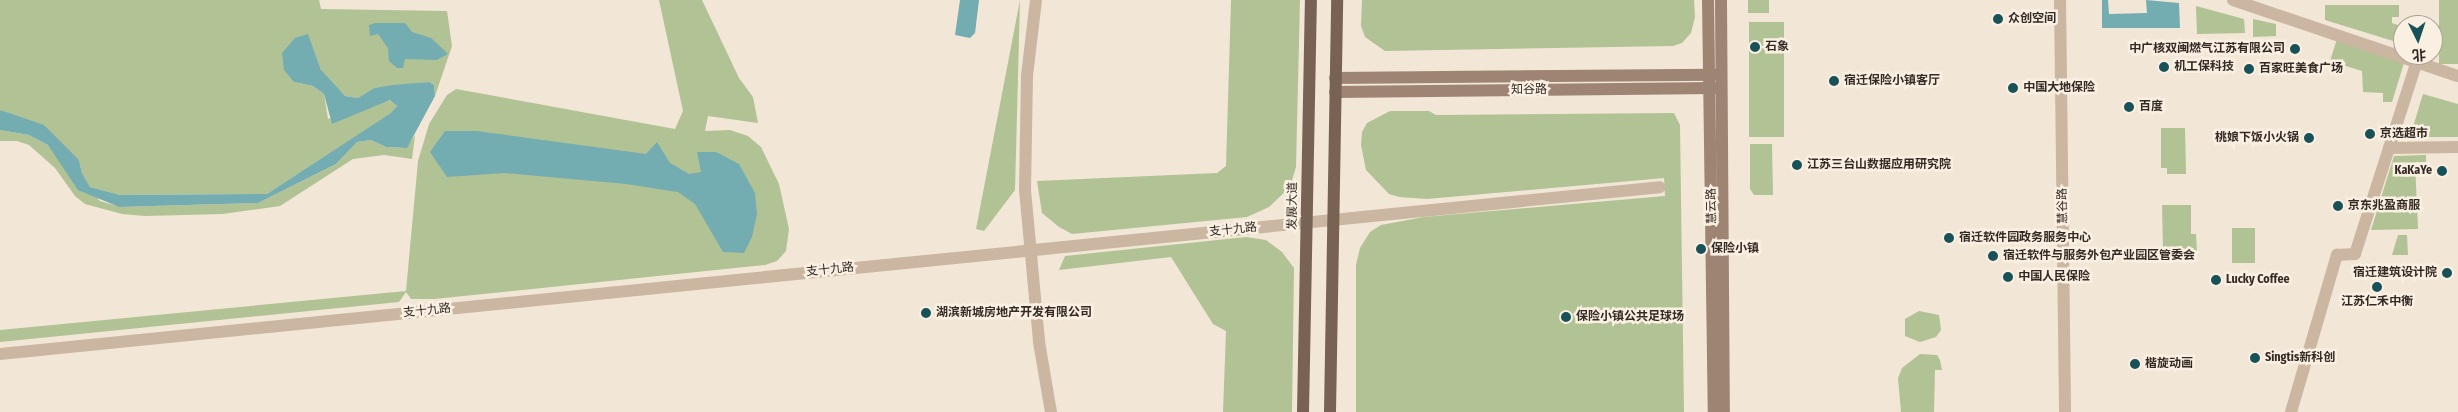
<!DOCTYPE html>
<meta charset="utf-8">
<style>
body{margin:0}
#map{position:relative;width:2458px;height:412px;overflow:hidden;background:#f2e6d6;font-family:"Fira Sans Condensed","Noto Sans SC",sans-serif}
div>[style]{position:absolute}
.green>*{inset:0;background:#b1c295;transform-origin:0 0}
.water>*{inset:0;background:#73acb1}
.street>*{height:12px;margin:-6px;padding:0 6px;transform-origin:6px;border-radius:6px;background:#cbb6a1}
.secondary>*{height:12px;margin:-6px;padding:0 6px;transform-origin:6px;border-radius:6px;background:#9e8473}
.primary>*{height:12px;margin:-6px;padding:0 6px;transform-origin:6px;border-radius:6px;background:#786254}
.dots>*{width:14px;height:14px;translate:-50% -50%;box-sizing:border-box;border:2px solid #faf0e2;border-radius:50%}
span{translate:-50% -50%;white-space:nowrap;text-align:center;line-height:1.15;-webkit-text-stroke:5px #faf0e2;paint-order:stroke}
.poi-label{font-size:12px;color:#342a25;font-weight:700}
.left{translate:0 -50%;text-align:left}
.right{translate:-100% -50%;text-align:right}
.street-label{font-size:12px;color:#342a25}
.north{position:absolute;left:2393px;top:15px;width:50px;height:50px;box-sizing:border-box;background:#faf0e2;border:1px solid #aba196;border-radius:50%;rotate:176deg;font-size:14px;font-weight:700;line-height:20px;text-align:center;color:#342a25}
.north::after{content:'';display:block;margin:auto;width:18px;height:22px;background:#185158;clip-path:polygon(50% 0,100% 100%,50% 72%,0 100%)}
</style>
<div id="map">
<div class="green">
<div style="clip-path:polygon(0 0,319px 0,321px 9px,447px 11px,452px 46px,435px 96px,434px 85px,429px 82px,374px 88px,358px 98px,345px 96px,332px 86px,321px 70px,308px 35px,294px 82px,313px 86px,324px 94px,328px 119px,391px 100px,397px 106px,392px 113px,267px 194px,120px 195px,90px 187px,82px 173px,79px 160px,14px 116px,0 110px)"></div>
<div style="clip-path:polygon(659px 0,702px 0,739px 78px,753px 97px,758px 123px,708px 116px,705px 131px,730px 130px,748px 136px,761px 147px,779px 184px,789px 229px,786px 251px,777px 261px,765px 265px,434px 299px,411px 299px,406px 292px,399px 302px,0 342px,0 330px,406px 291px,418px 161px,429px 124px,447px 95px,456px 89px,675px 129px,683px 111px)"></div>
<div style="clip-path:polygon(1020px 0,1015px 190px,984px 231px,976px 229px)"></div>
<div style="clip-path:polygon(1231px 0,1300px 0,1296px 167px,1290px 187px,1269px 207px,1247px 217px,1072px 234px,1059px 227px,1042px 213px,1037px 181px,1217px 173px,1226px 166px)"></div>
<div style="clip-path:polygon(1362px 0,1694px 0,1695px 17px,1691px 33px,1682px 43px,1673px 46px,1385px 51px,1365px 37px,1361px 26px)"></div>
<div style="left:1748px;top:0;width:21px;height:13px"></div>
<div style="left:2439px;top:0;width:19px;height:64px"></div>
<div style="clip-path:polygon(2325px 5px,2399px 5px,2399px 17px,2392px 17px,2392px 23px,2403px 27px,2403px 44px,2325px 20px)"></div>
<div style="clip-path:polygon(2196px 6px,2244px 19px,2245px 33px,2197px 34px)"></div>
<div style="clip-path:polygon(2253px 19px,2276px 24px,2276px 36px,2253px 37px)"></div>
<div style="left:1784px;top:22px;width:115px;height:35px;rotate:90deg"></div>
<div style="clip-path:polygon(2337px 39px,2404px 63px,2392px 102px,2383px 102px,2383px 93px,2363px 92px,2362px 71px,2330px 61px)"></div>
<div style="clip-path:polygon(2423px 94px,2458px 104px,2458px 137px,2410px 137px)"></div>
<div style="clip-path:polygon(1390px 111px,1429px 111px,1436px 115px,1674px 113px,1680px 125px,1684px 412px,1356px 412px,1356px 265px,1360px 248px,1370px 232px,1381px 225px,1424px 217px,1665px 196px,1664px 178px,1427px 199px,1399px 197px,1389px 194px,1366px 170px,1361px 145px,1362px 132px,1367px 123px)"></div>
<div style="clip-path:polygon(2161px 128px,2185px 128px,2186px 174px,2167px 174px,2167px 168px,2161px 168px)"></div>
<div style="clip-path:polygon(0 130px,29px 135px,48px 145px,100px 201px,120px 207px,258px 203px,336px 164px,357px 142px,371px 140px,386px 147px,406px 148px,415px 135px,412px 159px,384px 155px,353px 159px,280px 206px,223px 214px,145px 216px,122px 214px,85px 204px,75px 196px,55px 168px,29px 145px,17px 141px,0 141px)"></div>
<div style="clip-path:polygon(1772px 144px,1773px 195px,1754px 195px,1750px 189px,1750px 144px)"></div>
<div style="clip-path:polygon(2426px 155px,2426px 162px,2415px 163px,2418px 229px,2371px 230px,2394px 156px)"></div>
<div style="clip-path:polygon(2162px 205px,2191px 205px,2191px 234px,2196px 234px,2197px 254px,2168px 255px,2168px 248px,2163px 248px)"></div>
<div style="left:2232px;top:228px;width:23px;height:35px"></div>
<div style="clip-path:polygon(2398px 235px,2407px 235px,2408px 255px,2392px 255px)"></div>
<div style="clip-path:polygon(1246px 237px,1266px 240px,1282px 252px,1294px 268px,1292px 412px,1223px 412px,1226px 331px,1213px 324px,1171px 257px,1059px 270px,1065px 256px)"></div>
<div style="clip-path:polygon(1919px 311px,1939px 315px,1941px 330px,1936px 337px,1920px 342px,1905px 336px,1905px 319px)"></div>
<div style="clip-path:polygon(1920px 354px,1937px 355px,1940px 360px,1942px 370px,1935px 370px,1934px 412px,1901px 412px,1898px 378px,1902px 368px)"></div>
</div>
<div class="water">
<div style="clip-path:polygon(960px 0,979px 0,975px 33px,970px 38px,955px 35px)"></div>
<div style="clip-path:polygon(2102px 0,2108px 0,2109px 14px,2147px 13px,2146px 0,2179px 3px,2180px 28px,2102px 28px)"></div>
<div style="clip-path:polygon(375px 23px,405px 23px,412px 32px,431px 38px,448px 54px,437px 60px,405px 59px,403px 68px,397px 68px,389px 61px,388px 48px,378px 34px,370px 36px,369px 25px)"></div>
<div style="clip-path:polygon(308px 34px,321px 70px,345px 96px,358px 98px,374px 88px,393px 85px,429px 82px,434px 85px,435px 96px,407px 148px,386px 147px,371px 140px,357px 142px,336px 164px,258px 203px,119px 207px,78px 190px,48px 145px,29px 135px,0 130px,0 110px,44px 125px,79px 160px,82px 173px,90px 187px,120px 195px,267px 194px,391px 113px,397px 106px,390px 100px,332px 124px,324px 94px,313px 86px,294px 82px,284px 70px,282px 53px,295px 38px)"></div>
<div style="clip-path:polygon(445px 131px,476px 131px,646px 154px,657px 142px,670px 163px,689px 174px,701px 172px,697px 152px,716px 152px,739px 164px,755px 193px,757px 214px,752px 237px,744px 253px,723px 252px,695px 204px,678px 192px,626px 184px,504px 173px,447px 177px,430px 152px)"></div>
</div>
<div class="street">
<div style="left:1036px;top:0;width:77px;rotate:96.8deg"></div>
<div style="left:1027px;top:76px;width:114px;rotate:91deg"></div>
<div style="left:1025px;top:190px;width:153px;rotate:84.7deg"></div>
<div style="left:1039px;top:342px;width:71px;rotate:80.3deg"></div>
<div style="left:2060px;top:0;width:412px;rotate:89.3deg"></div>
<div style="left:2233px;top:0;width:237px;rotate:18.7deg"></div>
<div style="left:2389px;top:148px;width:69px;rotate:-0.8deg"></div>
<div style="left:0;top:354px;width:1668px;rotate:-5.74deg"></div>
<div style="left:2291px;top:412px;width:164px;rotate:-73.7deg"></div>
<div style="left:2337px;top:255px;width:18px;rotate:-3deg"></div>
<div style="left:2355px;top:254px;width:200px;rotate:-72.2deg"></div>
</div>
<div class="secondary">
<div style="left:1708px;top:0;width:412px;rotate:89.2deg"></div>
<div style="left:1721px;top:0;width:412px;rotate:89.6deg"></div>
<div style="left:1335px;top:78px;width:380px;rotate:-0.5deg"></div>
<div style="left:1335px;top:92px;width:380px;rotate:-0.6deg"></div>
</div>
<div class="primary">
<div style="left:1303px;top:412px;width:412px;rotate:-88.9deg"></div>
<div style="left:1330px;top:412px;width:412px;rotate:-89deg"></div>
</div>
<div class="dots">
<div style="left:1998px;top:19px;background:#185158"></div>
<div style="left:1755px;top:47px;background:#185158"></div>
<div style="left:2295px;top:49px;background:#185158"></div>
<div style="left:2164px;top:67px;background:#185158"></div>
<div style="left:2249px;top:69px;background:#185158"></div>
<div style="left:1834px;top:81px;background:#185158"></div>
<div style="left:2013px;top:88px;background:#185158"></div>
<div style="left:2129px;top:107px;background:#185158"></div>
<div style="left:2370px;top:134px;background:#185158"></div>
<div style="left:2309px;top:138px;background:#185158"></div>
<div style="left:1797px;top:165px;background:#185158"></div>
<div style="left:2442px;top:171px;background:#185158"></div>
<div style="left:2338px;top:206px;background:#185158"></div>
<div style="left:1949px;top:238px;background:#185158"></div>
<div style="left:1701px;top:249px;background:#185158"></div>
<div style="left:1993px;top:256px;background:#185158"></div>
<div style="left:2447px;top:273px;background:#185158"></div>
<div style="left:2008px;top:277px;background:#185158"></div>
<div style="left:2216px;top:280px;background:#185158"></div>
<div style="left:2377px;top:287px;background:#185158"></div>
<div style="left:926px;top:313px;background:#185158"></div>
<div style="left:1566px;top:317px;background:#185158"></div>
<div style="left:2255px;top:358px;background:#185158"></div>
<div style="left:2135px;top:364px;background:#185158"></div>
</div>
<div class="poi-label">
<span class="left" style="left:2008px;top:19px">众创空间</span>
<span class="left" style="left:1765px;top:47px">石象</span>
<span class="right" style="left:2285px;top:49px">中广核双闽燃气江苏有限公司</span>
<span class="left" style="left:2174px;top:67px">机工保科技</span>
<span class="left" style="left:2259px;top:69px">百家旺美食广场</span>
<span class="left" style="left:1844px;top:81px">宿迁保险小镇客厅</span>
<span class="left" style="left:2023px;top:88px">中国大地保险</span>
<span class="left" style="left:2139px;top:107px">百度</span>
<span class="left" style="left:2380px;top:134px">京选超市</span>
<span class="right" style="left:2299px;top:138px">桃娘下饭小火锅</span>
<span class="left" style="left:1807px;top:165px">江苏三台山数据应用研究院</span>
<span class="right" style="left:2432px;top:171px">KaKaYe</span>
<span class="left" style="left:2348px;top:206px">京东兆盈商服</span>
<span class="left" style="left:1959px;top:238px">宿迁软件园政务服务中心</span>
<span class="left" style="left:1711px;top:249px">保险小镇</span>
<span class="left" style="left:2003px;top:256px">宿迁软件与服务外包产业园区管委会</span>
<span class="right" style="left:2437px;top:273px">宿迁建筑设计院</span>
<span class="left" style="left:2018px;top:277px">中国人民保险</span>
<span class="left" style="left:2226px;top:280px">Lucky Coffee</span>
<span style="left:2377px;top:302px">江苏仁禾中衡</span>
<span class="left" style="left:936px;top:313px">湖滨新城房地产开发有限公司</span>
<span class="left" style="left:1576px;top:317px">保险小镇公共足球场</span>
<span class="left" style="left:2265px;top:358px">Singtis新科创</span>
<span class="left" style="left:2145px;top:364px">楷旋动画</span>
</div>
<div class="street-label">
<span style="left:1529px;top:90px">知谷路</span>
<span style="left:1293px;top:206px;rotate:-89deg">发展大道</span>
<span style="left:1712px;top:206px;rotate:-91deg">慧云路</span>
<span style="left:2063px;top:206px;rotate:-91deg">慧谷路</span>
<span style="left:1233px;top:230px;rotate:-6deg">支十九路</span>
<span style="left:830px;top:270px;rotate:-6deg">支十九路</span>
<span style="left:427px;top:311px;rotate:-6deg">支十九路</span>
</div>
<div class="north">北</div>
</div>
